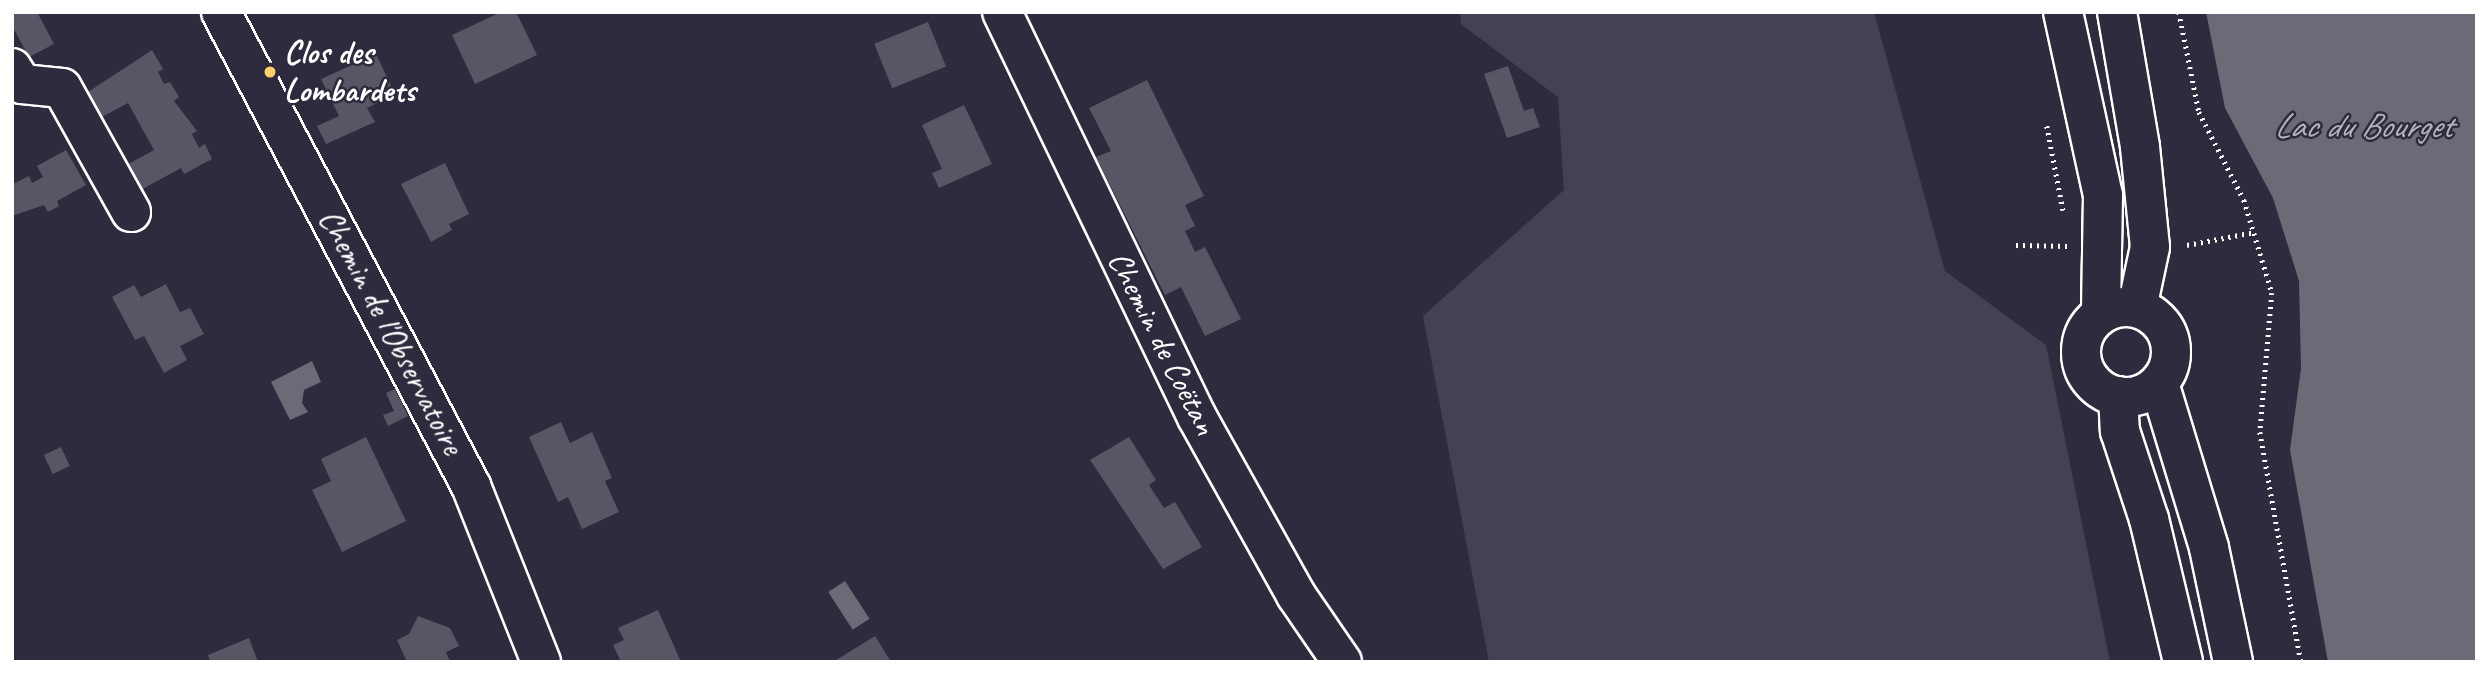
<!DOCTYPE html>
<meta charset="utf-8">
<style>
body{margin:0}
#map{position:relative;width:2489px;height:674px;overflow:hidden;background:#2f2a3d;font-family:Caveat,sans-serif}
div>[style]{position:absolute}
.green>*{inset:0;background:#464152}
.water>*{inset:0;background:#6d6a77;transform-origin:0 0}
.building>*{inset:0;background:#595564;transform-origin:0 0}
.path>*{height:4.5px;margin-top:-2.25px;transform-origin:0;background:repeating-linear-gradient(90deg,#fff 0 2px,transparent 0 7px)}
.roads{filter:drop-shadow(2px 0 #fff) drop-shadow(-2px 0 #fff) drop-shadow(0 2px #fff) drop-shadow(0 -2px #fff)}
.minor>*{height:38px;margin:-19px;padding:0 19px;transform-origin:19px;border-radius:19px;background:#2f2a3d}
.major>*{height:38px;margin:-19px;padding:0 19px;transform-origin:19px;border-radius:19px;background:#2f2a3d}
.major>.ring{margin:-19px;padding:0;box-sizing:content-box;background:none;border:38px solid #2f2a3d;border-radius:50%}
.dots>*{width:19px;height:19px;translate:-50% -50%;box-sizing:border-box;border:4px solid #2f2a3d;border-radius:50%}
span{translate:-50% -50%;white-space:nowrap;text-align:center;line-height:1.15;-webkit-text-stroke:5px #2f2a3d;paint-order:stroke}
.poi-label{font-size:33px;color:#fff;font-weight:700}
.left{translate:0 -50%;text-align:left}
.street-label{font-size:33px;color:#fff}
.water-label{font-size:35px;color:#b6b4bb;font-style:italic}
.frame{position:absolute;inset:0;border:14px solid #fff;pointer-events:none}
</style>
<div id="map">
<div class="green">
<div style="clip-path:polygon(1460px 12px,1874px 12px,1945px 271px,2046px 345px,2110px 662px,1489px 662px,1423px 316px,1564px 190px,1558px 97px,1461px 24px)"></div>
</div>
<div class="water">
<div style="clip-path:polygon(2206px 12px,2477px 12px,2477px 662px,2328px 662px,2290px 450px,2301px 368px,2299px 281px,2273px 198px,2225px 108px)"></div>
<div style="clip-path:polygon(312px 361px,321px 382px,304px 390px,302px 403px,308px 412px,290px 420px,271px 382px)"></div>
<div style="left:845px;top:581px;width:45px;height:20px;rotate:57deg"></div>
</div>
<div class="building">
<div style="clip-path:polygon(12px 12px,37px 12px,54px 44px,29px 57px,12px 26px)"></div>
<div style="clip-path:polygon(501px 12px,516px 12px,537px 55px,475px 84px,452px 35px)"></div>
<div style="left:928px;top:22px;width:48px;height:58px;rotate:68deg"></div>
<div style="clip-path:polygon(152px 50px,163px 69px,158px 72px,164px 84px,170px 82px,179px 97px,174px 101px,197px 131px,192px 134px,199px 148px,205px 144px,212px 159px,184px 174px,181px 168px,137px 192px,123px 167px,154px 150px,128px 103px,96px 120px,82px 96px)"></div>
<div style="clip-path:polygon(376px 54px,395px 94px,367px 108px,375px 122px,326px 144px,317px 126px,339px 116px,321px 79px)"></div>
<div style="clip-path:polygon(1508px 66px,1524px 111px,1533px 108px,1540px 127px,1507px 138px,1484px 74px)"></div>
<div style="clip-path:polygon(1147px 80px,1204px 196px,1185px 205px,1195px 226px,1185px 231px,1195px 252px,1205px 247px,1241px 319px,1205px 336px,1181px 287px,1165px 295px,1096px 157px,1111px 151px,1089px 108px)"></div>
<div style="clip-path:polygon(964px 105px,992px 164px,939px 188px,932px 173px,942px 169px,922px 125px)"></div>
<div style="clip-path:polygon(66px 150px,86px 185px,57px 201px,59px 206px,48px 212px,44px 205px,12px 216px,12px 178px,15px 183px,29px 176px,32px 183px,43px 177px,37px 166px)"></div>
<div style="clip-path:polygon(445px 163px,469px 214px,449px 224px,452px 230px,431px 242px,401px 184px)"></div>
<div style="clip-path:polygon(166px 284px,180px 312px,190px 308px,204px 334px,180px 346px,187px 360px,164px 373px,144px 336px,135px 340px,112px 297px,134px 285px,141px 297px)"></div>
<div style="clip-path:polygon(395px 389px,408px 416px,388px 426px,383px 415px,394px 411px,386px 393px)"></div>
<div style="clip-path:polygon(561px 422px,570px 443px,592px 432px,612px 478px,605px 481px,619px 512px,582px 529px,568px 497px,558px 502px,529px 437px)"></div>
<div style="clip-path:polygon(366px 437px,406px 521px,342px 552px,312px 490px,331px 481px,321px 459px)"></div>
<div style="clip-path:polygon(1129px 437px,1156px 480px,1149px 485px,1164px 508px,1175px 502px,1202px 547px,1163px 569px,1090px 460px)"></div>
<div style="left:61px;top:447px;width:21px;height:19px;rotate:65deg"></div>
<div style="clip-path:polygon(658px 610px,681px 662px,621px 662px,613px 645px,624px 640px,618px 628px)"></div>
<div style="clip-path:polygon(418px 616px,450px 628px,459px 646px,446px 652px,450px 662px,407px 662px,397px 640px,409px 634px)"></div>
<div style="clip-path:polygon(875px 636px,891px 662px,833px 662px)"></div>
<div style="clip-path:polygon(249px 638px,258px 662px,210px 662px,208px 655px)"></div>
</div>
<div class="path">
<div style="left:2179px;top:12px;width:102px;rotate:78.7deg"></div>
<div style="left:2199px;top:112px;width:99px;rotate:62.9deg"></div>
<div style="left:2244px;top:200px;width:97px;rotate:73.2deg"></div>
<div style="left:2272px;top:293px;width:140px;rotate:94.9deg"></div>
<div style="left:2260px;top:432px;width:234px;rotate:79.9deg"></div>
<div style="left:2047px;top:126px;width:86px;rotate:79.2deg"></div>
<div style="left:2016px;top:245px;width:52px;rotate:1.1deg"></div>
<div style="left:2187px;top:245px;width:69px;rotate:-10.8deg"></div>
</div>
<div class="roads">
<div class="minor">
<div style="left:221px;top:12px;width:536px;rotate:62.19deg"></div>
<div style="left:471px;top:486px;width:189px;rotate:68.3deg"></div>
<div style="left:1002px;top:12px;width:449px;rotate:64.3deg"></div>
<div style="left:1197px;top:417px;width:204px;rotate:60.9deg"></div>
<div style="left:1296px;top:595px;width:81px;rotate:55.5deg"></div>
<div style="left:12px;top:68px;width:19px;rotate:58deg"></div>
<div style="left:22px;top:84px;width:40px;rotate:5.7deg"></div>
<div style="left:62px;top:88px;width:142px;rotate:60.9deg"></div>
</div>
<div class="major">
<div style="left:2063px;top:12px;width:187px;rotate:77.7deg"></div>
<div style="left:2103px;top:195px;width:119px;rotate:91deg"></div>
<div style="left:2117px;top:12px;width:137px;rotate:80.3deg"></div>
<div style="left:2140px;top:147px;width:100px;rotate:84.3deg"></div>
<div style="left:2150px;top:247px;width:62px;rotate:102deg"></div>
<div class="ring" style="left:2081px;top:307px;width:52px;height:52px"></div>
<div style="left:2159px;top:383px;width:172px;rotate:73.1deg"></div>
<div style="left:2209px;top:548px;width:116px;rotate:78.1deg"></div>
<div style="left:2118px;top:396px;width:35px;rotate:87deg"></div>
<div style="left:2120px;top:431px;width:93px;rotate:71.8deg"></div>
<div style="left:2149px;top:519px;width:147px;rotate:76.6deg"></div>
</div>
</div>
<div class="dots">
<div style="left:270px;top:72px;background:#ffd166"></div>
</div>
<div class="poi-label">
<span class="left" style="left:284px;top:72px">Clos des<br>Lombardets</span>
</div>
<div class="street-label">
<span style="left:391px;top:332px;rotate:62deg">Chemin de l'Observatoire</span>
<span style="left:1162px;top:343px;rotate:63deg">Chemin de Coëtan</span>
</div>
<div class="water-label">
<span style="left:2363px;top:126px">Lac du Bourget</span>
</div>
<div class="frame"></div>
</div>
